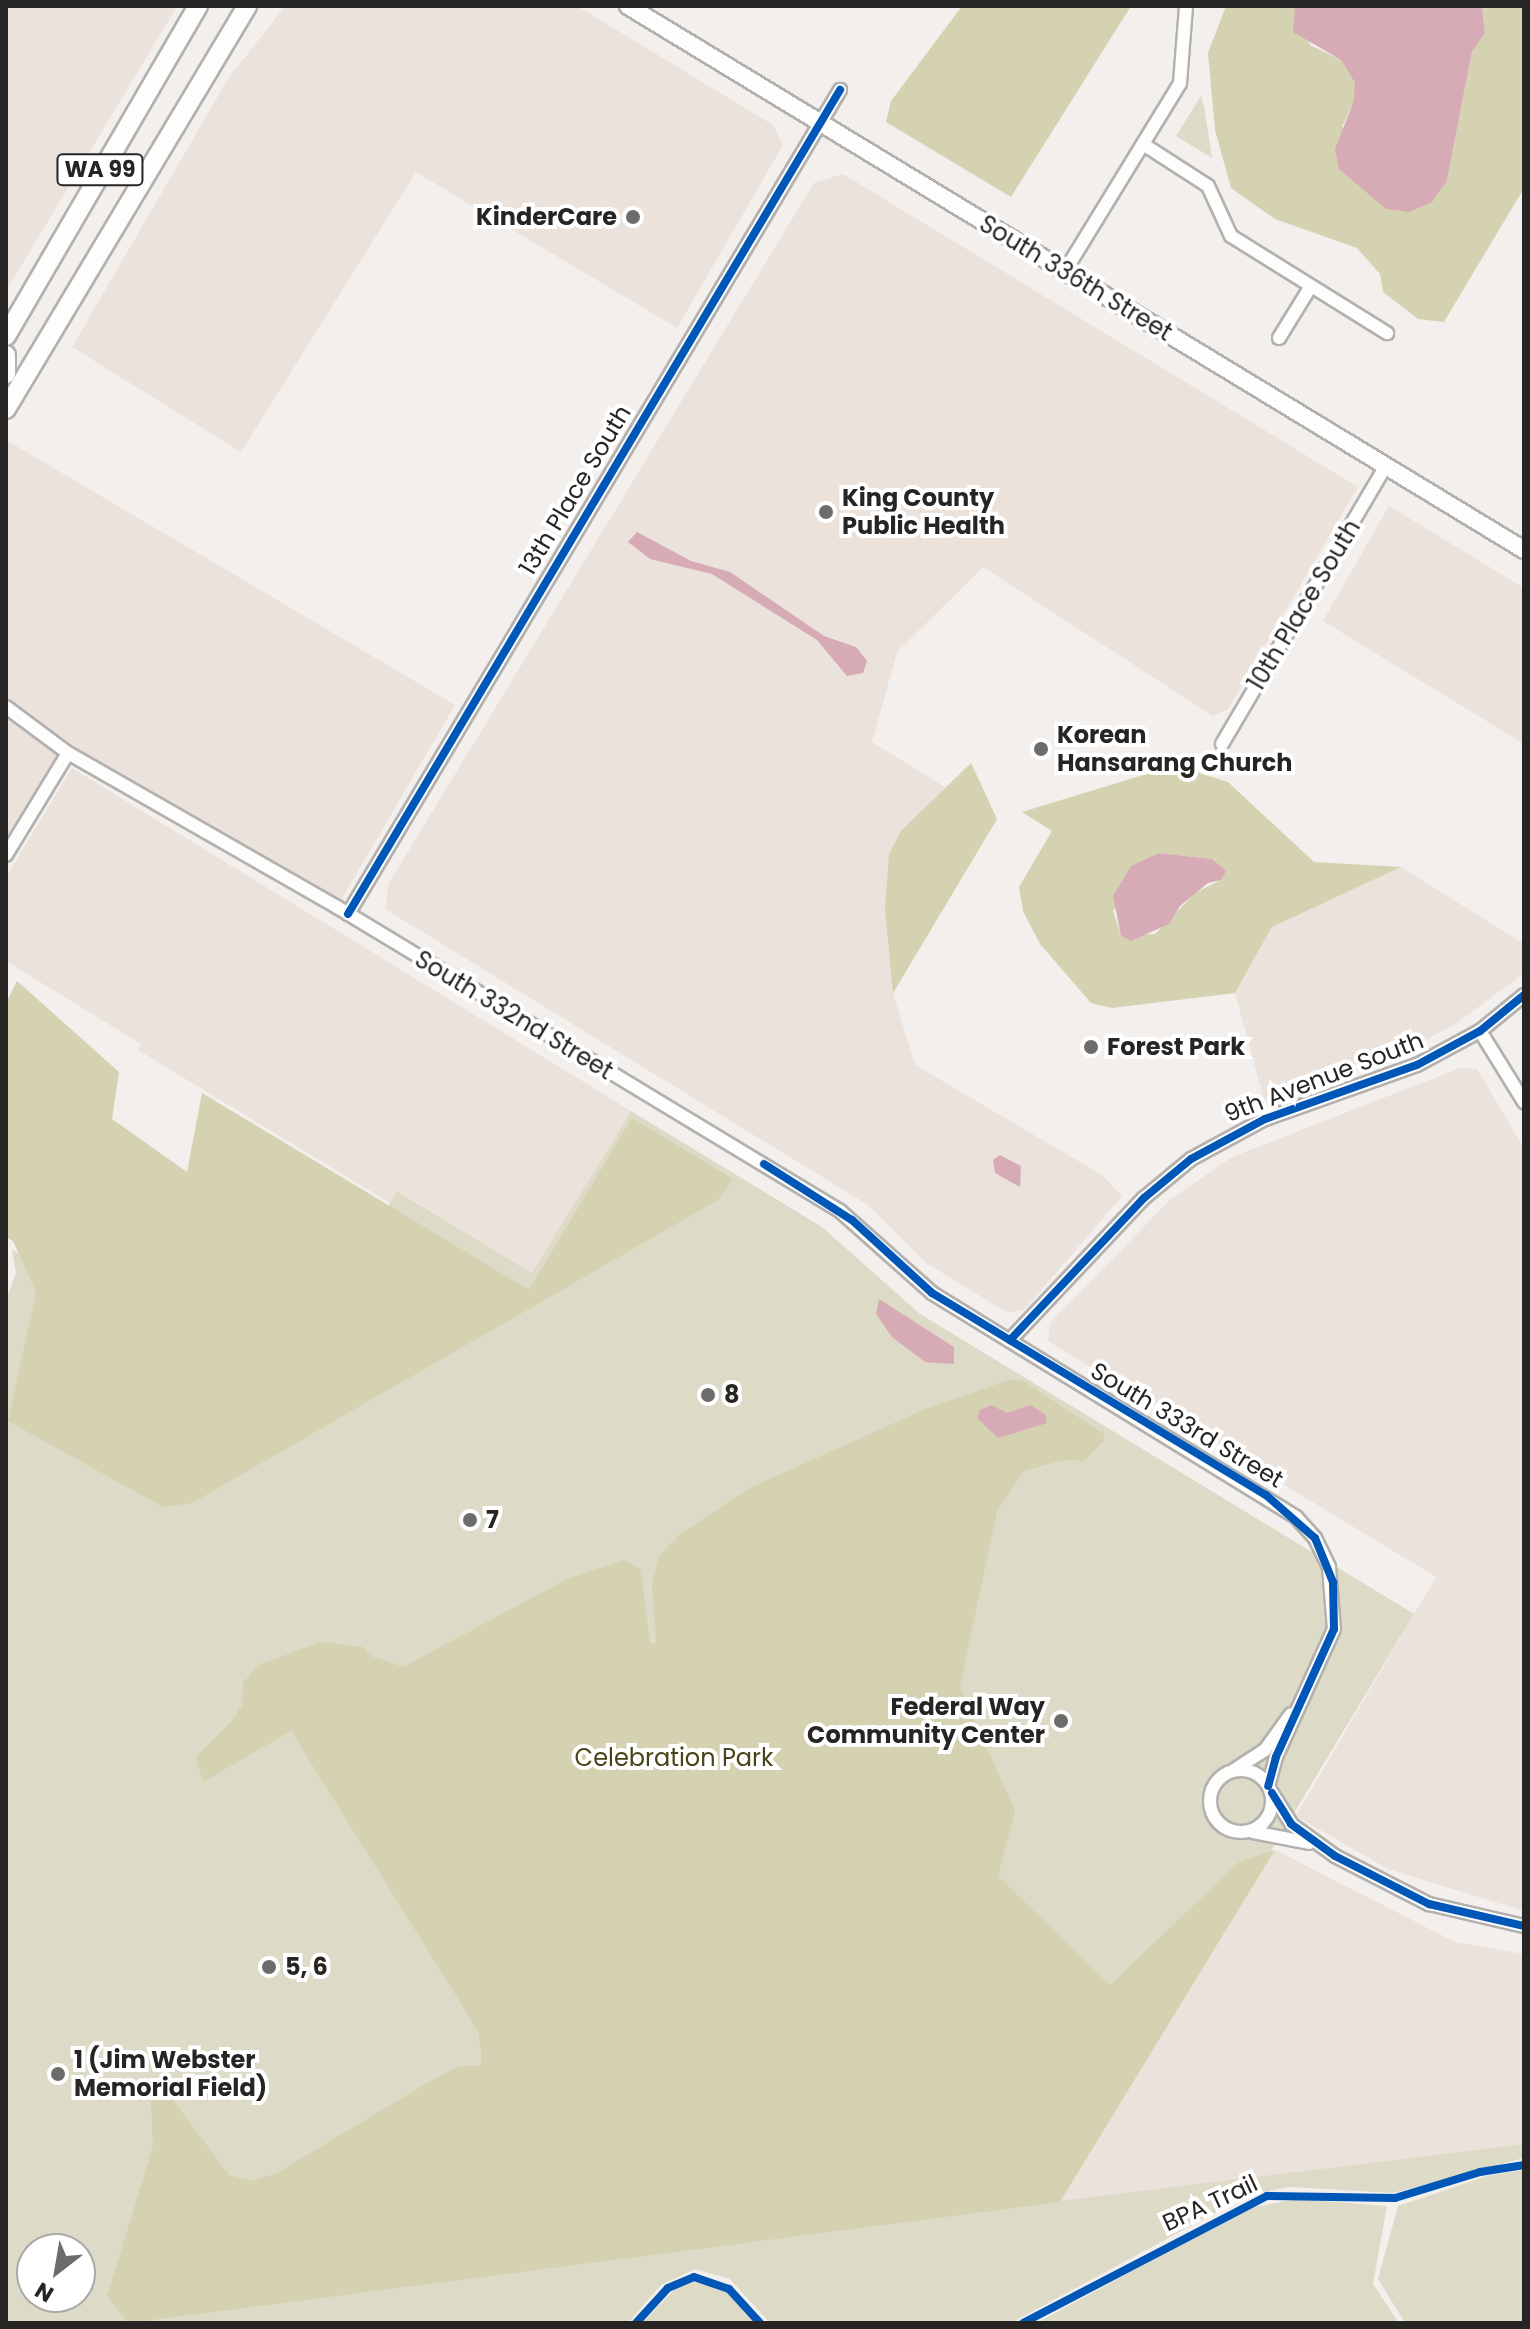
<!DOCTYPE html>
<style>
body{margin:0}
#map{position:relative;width:1530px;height:2329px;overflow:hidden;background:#f2efec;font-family:Poppins,sans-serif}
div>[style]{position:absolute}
.built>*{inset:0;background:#eae2db}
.green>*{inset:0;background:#dddbc7}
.forest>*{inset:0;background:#d4d2b1}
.water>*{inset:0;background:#d7abb5}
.roads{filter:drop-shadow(2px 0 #b3b1af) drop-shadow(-2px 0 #b3b1af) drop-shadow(0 2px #b3b1af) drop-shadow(0 -2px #b3b1af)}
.street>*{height:12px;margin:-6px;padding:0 6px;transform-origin:6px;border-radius:6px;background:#fdfdfc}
.street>.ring{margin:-6px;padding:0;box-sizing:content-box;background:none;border:12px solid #fdfdfc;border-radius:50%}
.secondary>*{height:16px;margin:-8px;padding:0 8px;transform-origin:8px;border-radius:8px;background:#fdfdfc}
.primary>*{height:18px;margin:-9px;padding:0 9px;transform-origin:9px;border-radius:9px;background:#fdfdfc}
.cycleway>*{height:8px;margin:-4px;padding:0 4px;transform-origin:4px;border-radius:4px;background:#0057b8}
.dots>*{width:22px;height:22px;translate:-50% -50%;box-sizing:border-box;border:4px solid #fff;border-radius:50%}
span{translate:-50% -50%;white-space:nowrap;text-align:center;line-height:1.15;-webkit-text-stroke:8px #fff;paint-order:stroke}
.shield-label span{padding:2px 6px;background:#fff;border:2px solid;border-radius:6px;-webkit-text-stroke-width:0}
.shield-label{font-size:22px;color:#272524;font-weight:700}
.poi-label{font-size:24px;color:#272524;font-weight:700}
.right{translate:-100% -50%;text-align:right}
.left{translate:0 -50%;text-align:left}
.street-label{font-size:24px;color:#272524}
.park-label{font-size:24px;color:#474418}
.frame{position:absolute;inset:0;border:8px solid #272524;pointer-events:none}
.north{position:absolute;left:16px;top:2233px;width:80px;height:80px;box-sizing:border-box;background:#fff;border:2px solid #a9a8a7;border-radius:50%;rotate:211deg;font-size:22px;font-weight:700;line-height:32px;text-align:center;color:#272524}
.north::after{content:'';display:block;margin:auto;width:28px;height:36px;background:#6e6c6a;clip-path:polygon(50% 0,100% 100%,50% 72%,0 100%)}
</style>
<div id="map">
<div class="built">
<div style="clip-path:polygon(6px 6px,177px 6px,6px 291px)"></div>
<div style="clip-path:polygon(285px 6px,577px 6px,773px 125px,783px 145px,677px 328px,416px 172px,241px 452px,72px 347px,228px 79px)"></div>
<div style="clip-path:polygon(843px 174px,1358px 487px,1228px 709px,1213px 716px,983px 567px,897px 652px,872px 742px,997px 819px,893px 993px,915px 1065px,1102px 1175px,1122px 1196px,1025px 1309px,1008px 1313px,926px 1263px,868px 1205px,385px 909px,389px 883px,814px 183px)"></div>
<div style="clip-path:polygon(6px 440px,455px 705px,337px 907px,68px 753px,6px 855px)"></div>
<div style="clip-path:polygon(1389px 506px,1524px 588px,1524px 744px,1323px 621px)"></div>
<div style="clip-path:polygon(72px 768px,631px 1111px,532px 1273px,398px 1191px,390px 1203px,138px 1050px,141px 1044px,6px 961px,6px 877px)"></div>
<div style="clip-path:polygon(1401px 867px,1524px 944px,1524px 973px,1454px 1025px,1416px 1045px,1366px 1068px,1264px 1100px,1235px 993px,1272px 927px)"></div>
<div style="clip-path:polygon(1460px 1068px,1477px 1069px,1524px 1148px,1524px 1911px,1388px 1869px,1296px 1816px,1436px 1577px,1048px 1341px,1050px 1323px,1171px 1199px,1232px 1157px)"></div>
<div style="clip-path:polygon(1275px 1850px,1455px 1942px,1524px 1954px,1524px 2144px,1060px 2202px)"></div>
</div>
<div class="green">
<div style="clip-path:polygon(1201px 96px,1204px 106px,1212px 158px,1176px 136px)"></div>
<div style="clip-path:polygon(evenodd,631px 1111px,822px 1227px,920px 1314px,1414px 1614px,1060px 2201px,1524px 2144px,1524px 2158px,1393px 2193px,1290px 2187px,1248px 2195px,1011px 2323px,770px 2323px,730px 2279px,695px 2269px,661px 2285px,628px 2323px,6px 2323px,6px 1300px,16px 1273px,12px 1250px,95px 1290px,294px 1363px,397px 1191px,532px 1273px,631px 1111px,32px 2249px,80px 2249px,80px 2297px,32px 2297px,32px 2249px)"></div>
<div style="clip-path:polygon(1524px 2170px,1524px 2323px,1405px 2323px,1378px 2279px,1398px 2206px,1487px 2176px)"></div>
<div style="clip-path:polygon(1298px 2199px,1387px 2206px,1373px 2284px,1399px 2323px,1037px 2323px,1248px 2208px)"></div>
<div style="clip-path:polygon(693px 2282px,722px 2287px,756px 2323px,642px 2323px,677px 2287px)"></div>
</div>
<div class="forest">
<div style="clip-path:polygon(962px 6px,1131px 6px,1011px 197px,886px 122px,891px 101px)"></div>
<div style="clip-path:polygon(1226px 6px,1295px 6px,1310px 45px,1341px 60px,1355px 83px,1353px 103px,1342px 127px,1447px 180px,1472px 52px,1485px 33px,1482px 6px,1524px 6px,1524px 188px,1444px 322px,1418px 319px,1383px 292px,1380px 274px,1357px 248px,1275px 219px,1231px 188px,1215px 130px,1208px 53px)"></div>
<div style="clip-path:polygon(evenodd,1189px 761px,1199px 773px,1228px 782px,1314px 862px,1401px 867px,1272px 927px,1235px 993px,1112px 1008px,1091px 1003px,1040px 944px,1023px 911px,1019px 887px,1052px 831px,1022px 812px,1189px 761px,1159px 853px,1212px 859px,1221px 880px,1195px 893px,1155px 934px,1121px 935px,1113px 911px,1159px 853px)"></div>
<div style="clip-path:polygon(971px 763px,997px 819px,893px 993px,885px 909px,889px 854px,901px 831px)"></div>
<div style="clip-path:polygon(17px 981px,119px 1072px,112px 1119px,187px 1172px,202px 1093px,529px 1290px,632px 1118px,733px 1179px,718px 1200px,192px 1503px,163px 1507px,8px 1421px,36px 1292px,13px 1241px,6px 1237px,6px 1003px)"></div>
<div style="clip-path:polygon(1009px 1380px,1022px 1380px,1104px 1434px,1104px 1441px,1084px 1461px,1064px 1460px,1024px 1471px,997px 1511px,960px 1687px,1015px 1811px,998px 1876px,1110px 1985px,1239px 1862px,1275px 1850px,1060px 2202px,128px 2323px,107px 2296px,153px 2146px,150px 2083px,158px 2080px,229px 2175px,251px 2181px,277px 2173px,434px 2079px,460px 2066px,480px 2066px,482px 2057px,478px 2031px,291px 1731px,203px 1782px,196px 1757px,231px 1722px,242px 1705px,243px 1683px,258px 1665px,321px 1642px,363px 1647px,371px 1656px,403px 1667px,569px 1578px,625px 1560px,641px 1570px,650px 1643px,656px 1643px,652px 1582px,660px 1555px,678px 1536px,750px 1488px,925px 1409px)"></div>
</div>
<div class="water">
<div style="clip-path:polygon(1295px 6px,1482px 6px,1485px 33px,1472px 52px,1447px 180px,1432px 202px,1409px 212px,1386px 209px,1339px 169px,1335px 149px,1353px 103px,1355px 83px,1341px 60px,1293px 32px)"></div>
<div style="clip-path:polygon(637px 532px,691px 561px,730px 572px,824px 636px,856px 647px,867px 661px,863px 673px,847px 676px,817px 640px,712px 574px,650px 559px,628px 542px)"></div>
<div style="clip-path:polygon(1159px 853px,1212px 859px,1226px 871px,1221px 880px,1208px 883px,1180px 906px,1169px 924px,1131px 941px,1121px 936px,1113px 896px,1131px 866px)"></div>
<div style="clip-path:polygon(1000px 1155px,1021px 1166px,1020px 1187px,995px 1173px,993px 1160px)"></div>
<div style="clip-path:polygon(879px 1299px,954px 1347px,954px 1364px,925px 1362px,892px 1337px,876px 1314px)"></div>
<div style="clip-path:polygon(991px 1405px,1007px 1413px,1030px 1405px,1045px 1414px,1047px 1423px,998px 1438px,977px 1418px,980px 1410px)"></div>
</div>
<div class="roads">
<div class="street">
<div style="left:1143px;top:144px;width:77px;rotate:32.9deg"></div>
<div style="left:1208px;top:186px;width:55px;rotate:65.3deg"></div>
<div style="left:1231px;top:236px;width:184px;rotate:31.9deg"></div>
<div style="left:1065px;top:271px;width:220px;rotate:-58.5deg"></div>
<div style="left:1180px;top:83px;width:77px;rotate:-85.5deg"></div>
<div style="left:1279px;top:338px;width:61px;rotate:-58.4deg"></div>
<div style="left:6px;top:707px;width:77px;rotate:36.6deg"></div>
<div style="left:68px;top:753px;width:310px;rotate:29.8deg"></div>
<div style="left:337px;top:907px;width:588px;rotate:31.15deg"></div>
<div style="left:840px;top:1211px;width:123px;rotate:41.7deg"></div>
<div style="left:932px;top:1293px;width:427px;rotate:31.6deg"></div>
<div style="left:1296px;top:1517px;width:28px;rotate:48deg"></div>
<div style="left:1315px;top:1538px;width:32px;rotate:64deg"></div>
<div style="left:1329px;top:1567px;width:62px;rotate:85.4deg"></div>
<div style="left:1334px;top:1629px;width:141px;rotate:114.4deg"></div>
<div style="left:1276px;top:1757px;width:30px;rotate:105deg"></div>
<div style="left:1222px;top:744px;width:323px;rotate:-59.5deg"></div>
<div style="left:6px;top:855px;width:119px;rotate:-58.7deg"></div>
<div style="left:348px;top:914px;width:960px;rotate:-59.16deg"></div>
<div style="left:1480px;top:1031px;width:84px;rotate:58.2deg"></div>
<div style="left:1010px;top:1340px;width:195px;rotate:-46.7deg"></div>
<div style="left:1144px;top:1198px;width:61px;rotate:-39.7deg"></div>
<div style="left:1191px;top:1159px;width:84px;rotate:-28.4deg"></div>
<div style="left:1265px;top:1119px;width:161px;rotate:-19.6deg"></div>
<div style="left:1417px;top:1065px;width:72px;rotate:-28.4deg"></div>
<div style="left:1480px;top:1031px;width:57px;rotate:-39.3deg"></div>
<div class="ring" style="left:1210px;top:1770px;width:50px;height:50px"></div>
<div style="left:1234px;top:1770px;width:37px;rotate:-33deg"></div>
<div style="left:1265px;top:1750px;width:44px;rotate:-54.2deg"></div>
<div style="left:1272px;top:1793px;width:36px;rotate:58deg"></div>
<div style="left:1291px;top:1824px;width:54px;rotate:36deg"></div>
<div style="left:1335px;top:1856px;width:106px;rotate:27.1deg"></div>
<div style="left:1429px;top:1904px;width:98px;rotate:13deg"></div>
<div style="left:1253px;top:1832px;width:57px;rotate:11.1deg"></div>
</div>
<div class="secondary">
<div style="left:628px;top:6px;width:1048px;rotate:31.26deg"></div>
</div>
<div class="primary">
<div style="left:6px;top:336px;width:382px;rotate:-59.8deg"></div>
<div style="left:6px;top:355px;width:19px;rotate:90deg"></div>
<div style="left:6px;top:409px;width:470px;rotate:-59.1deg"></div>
</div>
</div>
<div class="cycleway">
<div style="left:348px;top:914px;width:960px;rotate:-59.16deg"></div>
<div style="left:764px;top:1164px;width:104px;rotate:32.5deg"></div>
<div style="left:852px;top:1220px;width:108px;rotate:42.4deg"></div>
<div style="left:932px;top:1293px;width:390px;rotate:31.2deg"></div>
<div style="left:1266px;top:1495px;width:65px;rotate:41.3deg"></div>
<div style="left:1315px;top:1538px;width:48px;rotate:67.8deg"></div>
<div style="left:1333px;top:1582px;width:47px;rotate:88.8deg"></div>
<div style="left:1334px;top:1629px;width:141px;rotate:114.4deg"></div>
<div style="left:1276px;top:1757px;width:30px;rotate:105deg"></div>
<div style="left:1010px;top:1340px;width:195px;rotate:-46.7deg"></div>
<div style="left:1144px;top:1198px;width:61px;rotate:-39.7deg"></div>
<div style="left:1191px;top:1159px;width:84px;rotate:-28.4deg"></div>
<div style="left:1265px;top:1119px;width:161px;rotate:-19.6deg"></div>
<div style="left:1417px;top:1065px;width:72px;rotate:-28.4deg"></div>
<div style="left:1480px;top:1031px;width:57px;rotate:-39.3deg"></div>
<div style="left:1272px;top:1793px;width:36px;rotate:58deg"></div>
<div style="left:1291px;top:1824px;width:54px;rotate:36deg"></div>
<div style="left:1335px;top:1856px;width:106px;rotate:27.1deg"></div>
<div style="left:1429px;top:1904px;width:98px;rotate:13deg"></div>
<div style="left:636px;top:2323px;width:47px;rotate:-47.6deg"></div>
<div style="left:668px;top:2288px;width:28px;rotate:-23deg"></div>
<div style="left:694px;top:2277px;width:37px;rotate:19deg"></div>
<div style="left:729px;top:2289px;width:46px;rotate:47.6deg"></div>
<div style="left:1023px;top:2323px;width:275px;rotate:-27.5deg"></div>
<div style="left:1267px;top:2196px;width:128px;rotate:0.9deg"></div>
<div style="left:1395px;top:2198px;width:89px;rotate:-17deg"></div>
<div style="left:1480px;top:2172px;width:45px;rotate:-9deg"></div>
</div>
<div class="dots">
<div style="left:633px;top:217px;background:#6e6c6a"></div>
<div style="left:826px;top:512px;background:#6e6c6a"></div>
<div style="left:1041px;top:749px;background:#6e6c6a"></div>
<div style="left:1091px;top:1047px;background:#6e6c6a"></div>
<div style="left:708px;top:1395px;background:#6e6c6a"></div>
<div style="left:470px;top:1520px;background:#6e6c6a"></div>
<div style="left:1061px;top:1721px;background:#6e6c6a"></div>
<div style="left:269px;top:1967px;background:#6e6c6a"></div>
<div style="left:58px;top:2074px;background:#6e6c6a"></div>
</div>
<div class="shield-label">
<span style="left:100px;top:170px">WA 99</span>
</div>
<div class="poi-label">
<span class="right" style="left:617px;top:217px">KinderCare</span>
<span class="left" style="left:842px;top:512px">King County<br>Public Health</span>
<span class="left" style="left:1057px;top:749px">Korean<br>Hansarang Church</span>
<span class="left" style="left:1107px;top:1047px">Forest Park</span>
<span class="left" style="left:724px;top:1395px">8</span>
<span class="left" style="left:486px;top:1520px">7</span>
<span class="right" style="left:1045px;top:1721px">Federal Way<br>Community Center</span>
<span class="left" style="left:285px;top:1967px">5, 6</span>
<span class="left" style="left:74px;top:2074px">1 (Jim Webster<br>Memorial Field)</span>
</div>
<div class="street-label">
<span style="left:1076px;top:278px;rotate:31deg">South 336th Street</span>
<span style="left:575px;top:490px;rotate:-59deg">13th Place South</span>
<span style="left:1304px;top:605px;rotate:-59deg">10th Place South</span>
<span style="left:514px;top:1015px;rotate:31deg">South 332nd Street</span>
<span style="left:1324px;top:1077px;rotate:-21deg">9th Avenue South</span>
<span style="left:1187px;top:1425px;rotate:31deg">South 333rd Street</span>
<span style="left:1210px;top:2203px;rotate:-25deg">BPA Trail</span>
</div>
<div class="park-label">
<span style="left:674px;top:1758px">Celebration Park</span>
</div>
<div class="frame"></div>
<div class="north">N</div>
</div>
